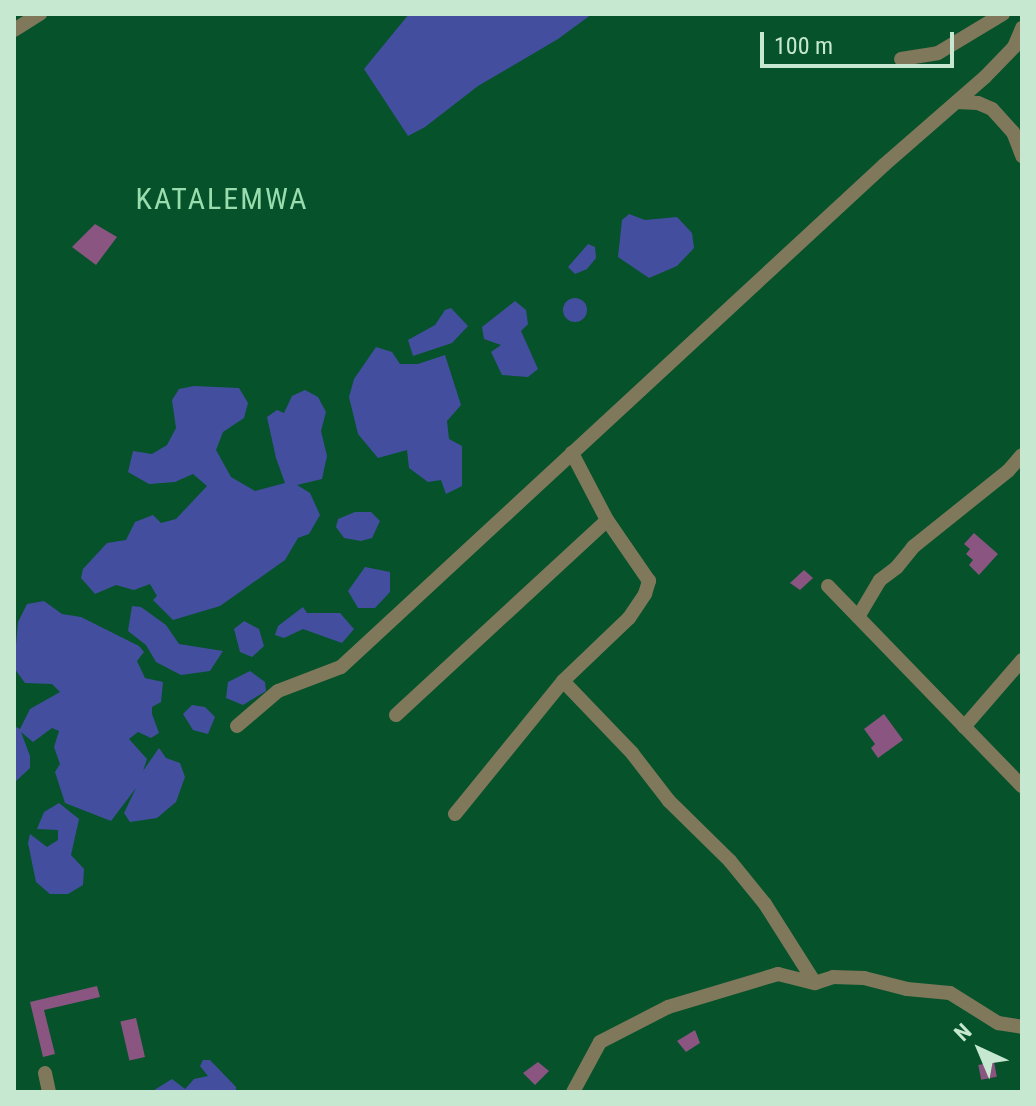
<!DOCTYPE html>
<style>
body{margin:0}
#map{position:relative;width:1036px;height:1106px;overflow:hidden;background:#05522b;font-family:"Roboto Condensed",sans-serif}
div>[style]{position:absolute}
.green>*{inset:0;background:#434f9e}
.round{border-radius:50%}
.building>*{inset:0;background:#8b5581;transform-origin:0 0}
.minor>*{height:14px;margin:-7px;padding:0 7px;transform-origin:7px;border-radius:7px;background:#80785b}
span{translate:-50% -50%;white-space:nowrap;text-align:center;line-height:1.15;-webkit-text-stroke:6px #05522b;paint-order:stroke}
.quarter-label{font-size:30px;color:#99ddae;letter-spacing:2px}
.frame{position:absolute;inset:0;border:16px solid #c7e8d0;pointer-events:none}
.north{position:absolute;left:940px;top:1010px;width:80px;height:80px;-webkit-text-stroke:6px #05522b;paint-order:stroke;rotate:316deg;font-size:22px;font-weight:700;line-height:32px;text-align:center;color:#c7e8d0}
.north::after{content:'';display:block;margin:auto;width:28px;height:36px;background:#c7e8d0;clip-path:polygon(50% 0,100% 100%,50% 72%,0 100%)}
.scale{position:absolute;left:760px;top:32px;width:194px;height:36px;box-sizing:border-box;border:4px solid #c7e8d0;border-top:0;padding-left:10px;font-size:24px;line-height:28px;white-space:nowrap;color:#c7e8d0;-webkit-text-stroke:6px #05522b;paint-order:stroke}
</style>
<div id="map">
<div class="green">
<div style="clip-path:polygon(409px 14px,592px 14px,558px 39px,478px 86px,425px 127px,408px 136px,364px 69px)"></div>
<div style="clip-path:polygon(629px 214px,645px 220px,677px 217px,692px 233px,694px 248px,677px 266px,649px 278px,618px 257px,622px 220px)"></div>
<div style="clip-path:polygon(588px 244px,595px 247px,596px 258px,587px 269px,575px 274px,568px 267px)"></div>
<div class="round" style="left:563px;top:298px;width:24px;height:24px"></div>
<div style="clip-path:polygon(515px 301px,526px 310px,528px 324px,521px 331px,538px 369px,528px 377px,502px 375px,491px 352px,501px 345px,484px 339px,482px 327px)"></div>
<div style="clip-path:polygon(451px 308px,468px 326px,452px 343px,413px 356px,408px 340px,435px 325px,445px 310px)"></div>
<div style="clip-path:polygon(376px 347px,392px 352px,400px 364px,418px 364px,445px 355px,461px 405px,447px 421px,449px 439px,462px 446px,462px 486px,446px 494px,441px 480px,428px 482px,409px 468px,407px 450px,378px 458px,358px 434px,349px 397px,354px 379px)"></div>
<div style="clip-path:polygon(194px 386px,239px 388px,248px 403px,244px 418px,223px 432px,216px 450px,231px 477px,255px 491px,285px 483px,276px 458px,267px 417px,277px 410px,284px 413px,292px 396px,305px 390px,318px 397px,326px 412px,321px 431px,327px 456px,322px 479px,297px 485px,310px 493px,320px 515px,309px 534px,298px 538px,285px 560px,220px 606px,173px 620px,153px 600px,157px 596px,150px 584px,134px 590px,116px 585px,95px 594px,81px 578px,83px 569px,107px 543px,126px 540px,135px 522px,153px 515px,161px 523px,176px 519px,207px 486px,193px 474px,175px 482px,149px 484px,128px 472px,133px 451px,152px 454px,167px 445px,176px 428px,172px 400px,179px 389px)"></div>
<div style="clip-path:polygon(355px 512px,371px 512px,380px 521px,372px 538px,361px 541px,344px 538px,336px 527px,338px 519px)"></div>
<div style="clip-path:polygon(365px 567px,390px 572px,390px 592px,375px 608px,358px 608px,348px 591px)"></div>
<div style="clip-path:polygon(44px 601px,62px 614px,81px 617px,139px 646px,144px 652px,137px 661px,145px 678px,163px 682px,161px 702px,152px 707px,152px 714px,159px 733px,151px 738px,138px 732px,129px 739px,147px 759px,143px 771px,159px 748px,166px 758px,180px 763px,185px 777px,176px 802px,157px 818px,130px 822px,124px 813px,136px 788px,111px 821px,65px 803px,55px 772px,60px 764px,54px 747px,59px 731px,52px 728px,33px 742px,21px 732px,30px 756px,30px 768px,14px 783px,14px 726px,20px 729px,30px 709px,60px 692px,52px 684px,25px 683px,14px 668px,18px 622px,27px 604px)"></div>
<div style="clip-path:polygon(132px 606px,141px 607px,166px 625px,179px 644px,223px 651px,210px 671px,181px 675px,156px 662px,146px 645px,128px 631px)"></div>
<div style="clip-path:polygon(303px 607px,307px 613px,340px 613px,354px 629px,342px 643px,303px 629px,284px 638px,275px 635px,278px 626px)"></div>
<div style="clip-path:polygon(244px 621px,259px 629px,264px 646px,252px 657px,240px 652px,234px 629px)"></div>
<div style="clip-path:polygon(250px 671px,265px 682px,266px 691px,243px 705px,226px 698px,228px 682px)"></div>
<div style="clip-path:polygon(192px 705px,205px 707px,215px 717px,208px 734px,193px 730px,183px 714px)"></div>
<div style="clip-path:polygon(59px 803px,79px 819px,71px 855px,84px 869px,83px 885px,68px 894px,50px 894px,36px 882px,28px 843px,30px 834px,47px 847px,58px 840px,58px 830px,37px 829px,44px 812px)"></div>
<div style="clip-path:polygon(203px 1060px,210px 1060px,236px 1087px,236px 1092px,151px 1092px,172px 1079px,185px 1089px,194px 1079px,208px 1076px,200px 1066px)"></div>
</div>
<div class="building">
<div style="clip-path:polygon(95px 224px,117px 237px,96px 265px,72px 247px)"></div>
<div style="clip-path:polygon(974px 533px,998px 554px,979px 575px,969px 565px,973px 560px,966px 554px,970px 549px,964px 544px)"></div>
<div style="clip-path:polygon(804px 570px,813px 578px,800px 590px,790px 583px)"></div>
<div style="clip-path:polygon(884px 714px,903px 740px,878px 758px,871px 748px,875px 744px,864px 729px)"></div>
<div style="clip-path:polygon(97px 986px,100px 997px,44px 1010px,55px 1054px,43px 1057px,30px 1002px)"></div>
<div style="left:136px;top:1018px;width:40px;height:16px;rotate:77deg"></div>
<div style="clip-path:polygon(695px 1030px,700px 1043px,686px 1052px,677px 1041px)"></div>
<div style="clip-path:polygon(538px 1062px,549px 1071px,535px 1085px,523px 1073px)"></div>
<div style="left:994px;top:1062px;width:15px;height:16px;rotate:79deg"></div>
</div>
<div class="minor">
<div style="left:14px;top:30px;width:31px;rotate:-32deg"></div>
<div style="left:901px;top:59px;width:37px;rotate:-9deg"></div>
<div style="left:938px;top:53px;width:76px;rotate:-31deg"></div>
<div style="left:957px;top:102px;width:21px;rotate:3deg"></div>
<div style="left:978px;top:103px;width:15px;rotate:23deg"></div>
<div style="left:992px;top:109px;width:31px;rotate:48deg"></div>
<div style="left:1013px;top:132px;width:26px;rotate:69deg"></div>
<div style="left:828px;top:586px;width:279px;rotate:45.9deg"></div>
<div style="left:858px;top:617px;width:43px;rotate:-59.3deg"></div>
<div style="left:880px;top:580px;width:21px;rotate:-37deg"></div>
<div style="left:897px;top:567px;width:26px;rotate:-51deg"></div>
<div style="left:913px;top:547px;width:122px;rotate:-38.7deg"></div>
<div style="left:1008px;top:471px;width:21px;rotate:-49deg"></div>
<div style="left:563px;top:681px;width:100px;rotate:46.2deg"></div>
<div style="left:632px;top:753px;width:61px;rotate:52.4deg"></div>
<div style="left:669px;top:801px;width:86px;rotate:44.5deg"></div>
<div style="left:730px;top:861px;width:55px;rotate:50.9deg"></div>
<div style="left:765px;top:904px;width:93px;rotate:57.7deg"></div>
<div style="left:815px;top:983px;width:19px;rotate:-18deg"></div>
<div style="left:833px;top:977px;width:31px;rotate:2deg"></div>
<div style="left:864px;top:978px;width:44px;rotate:14.3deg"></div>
<div style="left:907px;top:989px;width:43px;rotate:5.3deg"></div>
<div style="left:950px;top:993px;width:57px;rotate:32deg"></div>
<div style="left:998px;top:1023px;width:24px;rotate:9deg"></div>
<div style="left:396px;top:715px;width:287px;rotate:-42.7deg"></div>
<div style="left:237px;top:726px;width:54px;rotate:-40.5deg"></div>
<div style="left:278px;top:691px;width:67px;rotate:-20.9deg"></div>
<div style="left:341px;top:667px;width:739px;rotate:-42.75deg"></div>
<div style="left:884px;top:165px;width:134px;rotate:-41.1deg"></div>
<div style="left:985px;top:77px;width:42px;rotate:-46deg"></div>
<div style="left:1014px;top:47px;width:21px;rotate:-67deg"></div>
<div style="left:964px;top:727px;width:89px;rotate:-49.1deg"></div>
<div style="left:455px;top:814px;width:171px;rotate:-50.9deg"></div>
<div style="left:563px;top:681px;width:91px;rotate:-43.7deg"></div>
<div style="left:629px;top:618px;width:29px;rotate:-56deg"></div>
<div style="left:645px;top:594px;width:14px;rotate:-73deg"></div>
<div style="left:649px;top:581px;width:74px;rotate:-124.5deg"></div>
<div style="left:607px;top:520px;width:76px;rotate:-117.6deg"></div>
<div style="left:45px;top:1073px;width:19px;rotate:78deg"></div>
<div style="left:573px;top:1092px;width:57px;rotate:-61.6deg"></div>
<div style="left:600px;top:1042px;width:76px;rotate:-27.2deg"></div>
<div style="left:668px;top:1007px;width:115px;rotate:-16.7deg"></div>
<div style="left:778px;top:974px;width:38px;rotate:14deg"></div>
</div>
<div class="quarter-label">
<span style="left:222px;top:199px">KATALEMWA</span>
</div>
<div class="frame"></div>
<div class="north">N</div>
<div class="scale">100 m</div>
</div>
